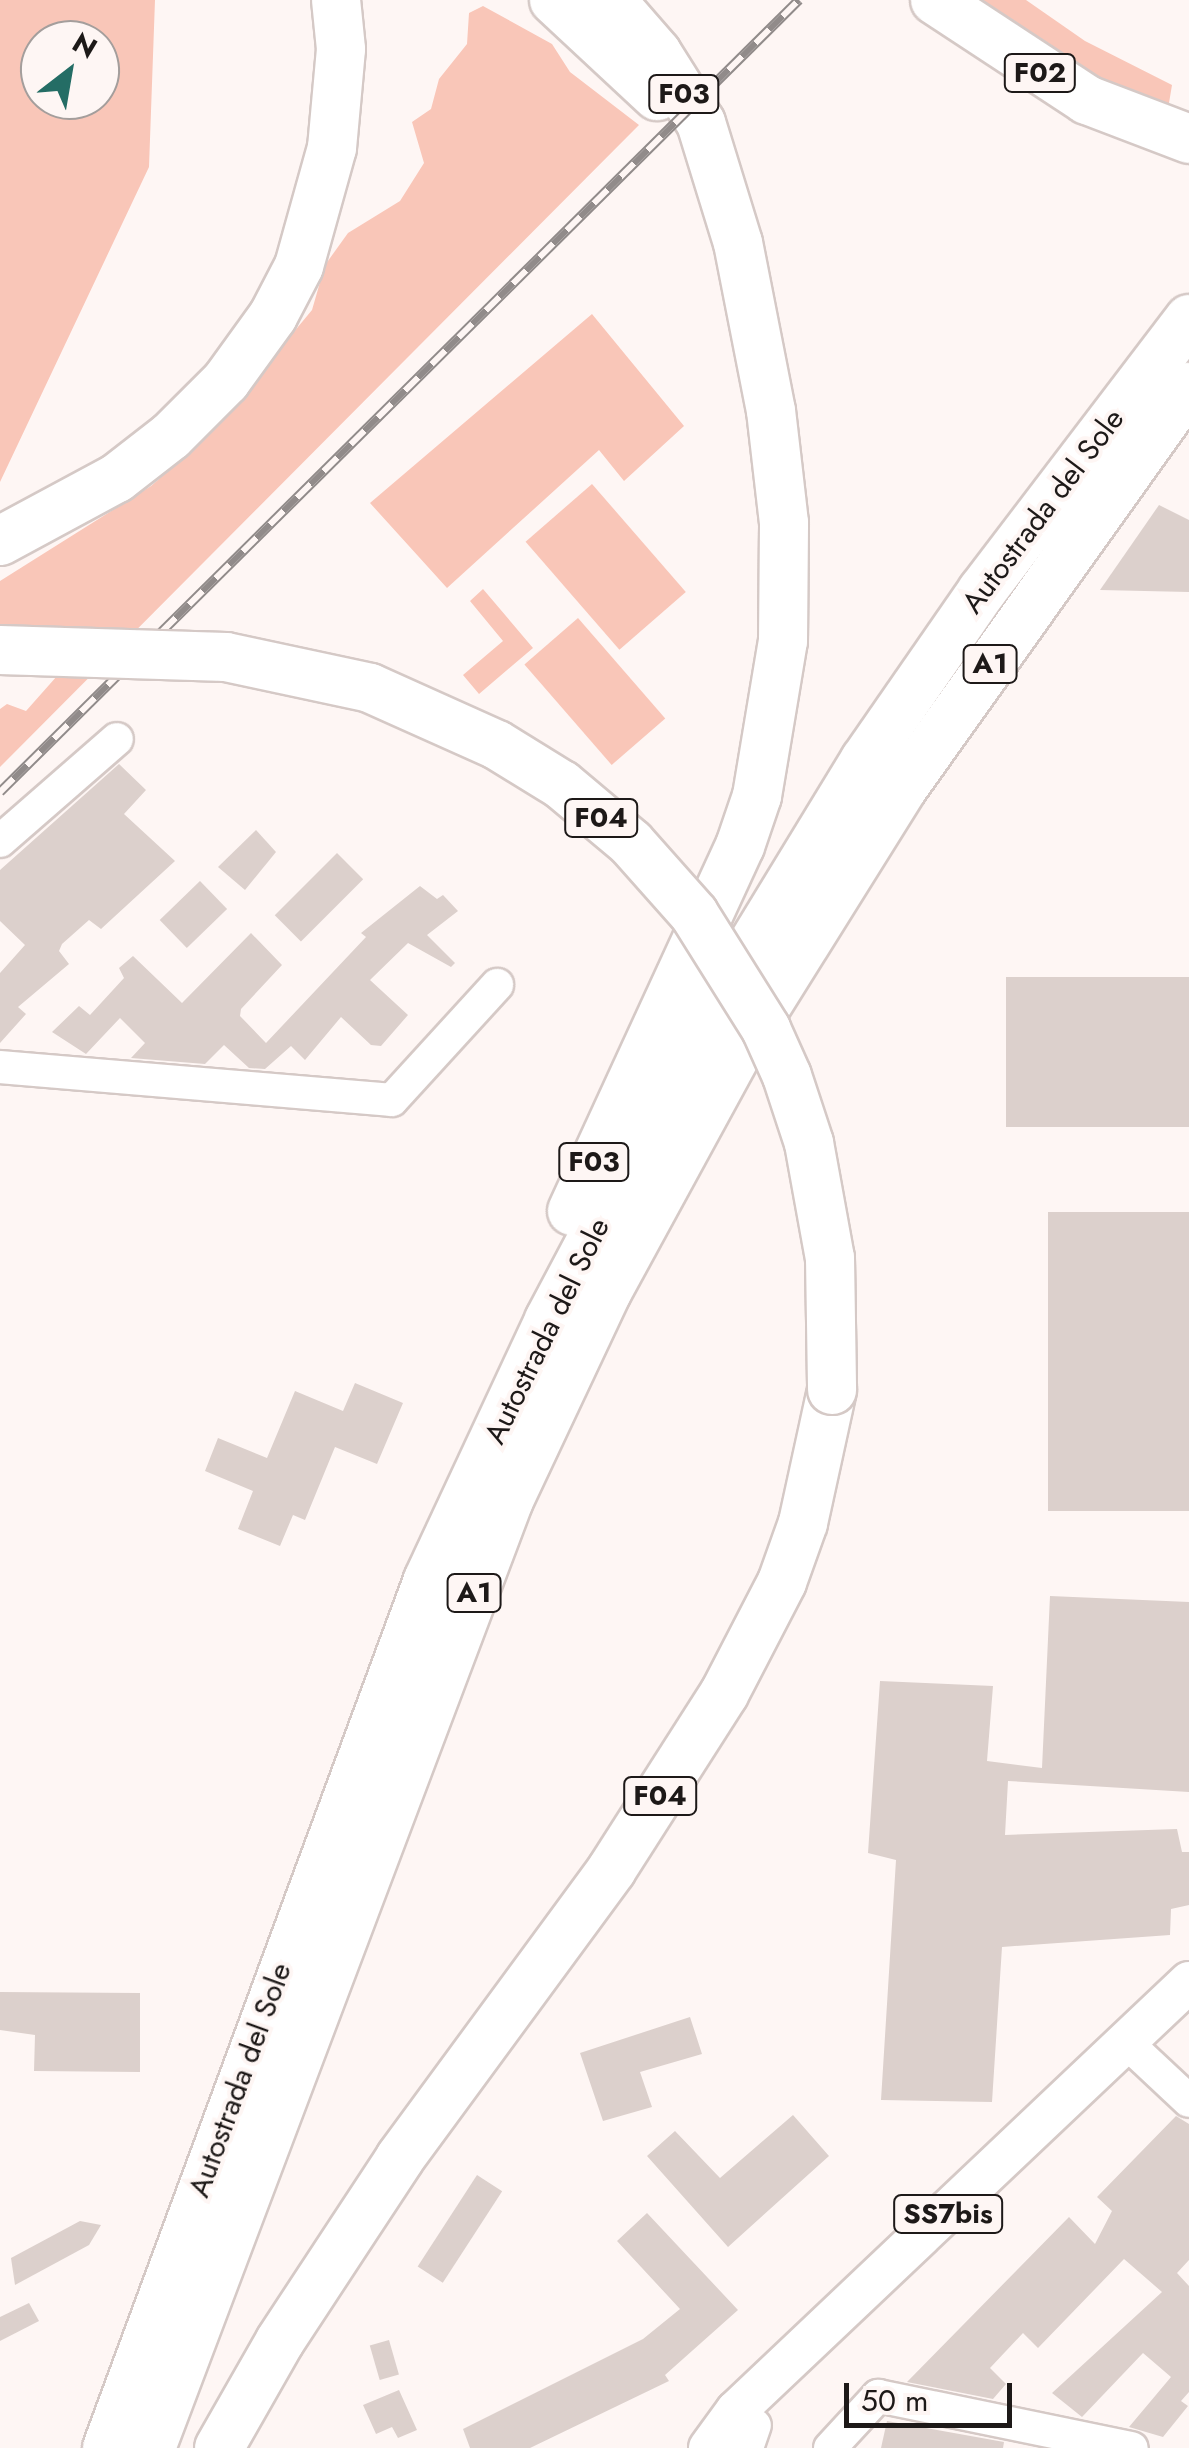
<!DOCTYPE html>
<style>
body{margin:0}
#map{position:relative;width:1189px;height:2448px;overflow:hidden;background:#fef6f4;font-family:Jost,sans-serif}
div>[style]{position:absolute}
.green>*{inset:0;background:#f9c6b8;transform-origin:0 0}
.building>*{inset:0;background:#dcd0cc;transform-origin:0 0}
.roads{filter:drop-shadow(2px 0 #d5c9c6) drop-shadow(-2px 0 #d5c9c6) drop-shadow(0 2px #d5c9c6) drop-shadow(0 -2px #d5c9c6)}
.minor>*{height:32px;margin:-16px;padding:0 16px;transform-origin:16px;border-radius:16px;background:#fff}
.major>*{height:40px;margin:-20px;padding:0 20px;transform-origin:20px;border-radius:20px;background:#fff}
.highway>*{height:48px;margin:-24px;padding:0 24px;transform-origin:24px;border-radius:24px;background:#fff}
.rail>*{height:10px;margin-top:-5px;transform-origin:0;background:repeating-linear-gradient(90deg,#fef6f4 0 19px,#918b8a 0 38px);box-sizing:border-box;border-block:2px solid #918b8a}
.bridges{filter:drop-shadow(2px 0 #d5c9c6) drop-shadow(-2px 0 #d5c9c6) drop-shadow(0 2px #d5c9c6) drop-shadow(0 -2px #d5c9c6)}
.highway-bridge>*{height:48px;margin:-24px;padding:0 24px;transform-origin:24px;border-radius:24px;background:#fff}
span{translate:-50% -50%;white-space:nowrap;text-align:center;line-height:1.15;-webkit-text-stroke:8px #fef6f4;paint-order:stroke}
.shield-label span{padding:2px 8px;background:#fef6f4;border:2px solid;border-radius:8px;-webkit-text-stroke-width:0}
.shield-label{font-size:28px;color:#1d1918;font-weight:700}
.street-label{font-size:30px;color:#1d1918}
.north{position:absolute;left:20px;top:20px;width:100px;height:100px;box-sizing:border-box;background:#fef6f4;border:2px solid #a49e9c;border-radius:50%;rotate:31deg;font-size:28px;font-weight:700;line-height:40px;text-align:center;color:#1d1918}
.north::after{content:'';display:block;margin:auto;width:35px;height:45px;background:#246d65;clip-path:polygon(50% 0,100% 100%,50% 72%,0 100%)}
.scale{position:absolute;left:844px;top:2383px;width:168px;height:45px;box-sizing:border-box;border:5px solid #1d1918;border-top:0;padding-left:12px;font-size:30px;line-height:35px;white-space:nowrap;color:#1d1918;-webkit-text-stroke:8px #fef6f4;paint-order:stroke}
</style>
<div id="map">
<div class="green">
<div style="clip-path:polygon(evenodd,0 0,155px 0,149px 167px,0 482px,0 0,40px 40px,100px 40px,100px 100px,40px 100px,40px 40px)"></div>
<div style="clip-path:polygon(965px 0,1026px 0,1085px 41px,1172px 85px,1167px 115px)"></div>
<div style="clip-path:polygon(483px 6px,552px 44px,570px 72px,639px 125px,0 767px,0 709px,7px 704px,26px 711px,96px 632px,0 634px,0 581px,151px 486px,206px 438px,312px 310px,325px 265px,348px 233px,400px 201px,424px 163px,412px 122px,431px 109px,439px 79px,467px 44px,469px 13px)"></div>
<div style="clip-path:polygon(592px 314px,684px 426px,624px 481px,599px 450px,447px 588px,370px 503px)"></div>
<div style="left:592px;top:484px;width:143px;height:88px;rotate:49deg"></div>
<div style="clip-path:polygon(483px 589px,533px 648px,479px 694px,463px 675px,503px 641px,470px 601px)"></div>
<div style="left:578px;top:618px;width:133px;height:71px;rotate:49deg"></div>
</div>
<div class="building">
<div style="clip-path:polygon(1159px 505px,1189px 520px,1189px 592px,1100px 590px)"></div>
<div style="clip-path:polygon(119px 764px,146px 790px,124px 814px,175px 861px,101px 929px,89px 920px,62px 944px,59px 951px,69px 964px,18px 1007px,26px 1014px,0 1043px,0 973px,25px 945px,0 921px,0 870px)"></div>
<div style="clip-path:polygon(256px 830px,276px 852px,245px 890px,218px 867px)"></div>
<div style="left:337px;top:853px;width:37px;height:88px;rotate:45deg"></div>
<div style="left:200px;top:881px;width:39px;height:56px;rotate:46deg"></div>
<div style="clip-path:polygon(420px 886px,437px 899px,443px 895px,458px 911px,427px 935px,455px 963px,451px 967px,408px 943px,370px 980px,408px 1015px,381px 1046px,371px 1045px,341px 1017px,305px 1060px,291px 1046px,265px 1069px,249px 1068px,224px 1045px,205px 1064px,131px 1058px,145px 1043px,120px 1018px,86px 1054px,52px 1032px,79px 1006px,90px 1015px,124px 978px,119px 968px,133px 956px,182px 1003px,251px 933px,282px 965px,241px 1009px,240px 1016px,266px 1043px,366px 937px,361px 933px)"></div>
<div style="left:1189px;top:977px;width:150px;height:183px;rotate:90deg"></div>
<div style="left:1189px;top:1212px;width:299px;height:141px;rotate:90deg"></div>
<div style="clip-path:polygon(355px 1383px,403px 1403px,377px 1464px,335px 1447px,305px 1520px,293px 1515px,280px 1546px,238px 1529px,253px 1491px,205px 1471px,218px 1438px,267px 1458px,295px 1391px,343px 1411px)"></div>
<div style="clip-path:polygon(1050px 1596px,1189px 1602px,1189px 1792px,1008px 1781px,1005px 1835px,1177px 1829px,1182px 1852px,1189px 1852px,1189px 1905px,1171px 1909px,1170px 1935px,1002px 1947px,992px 2102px,881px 2100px,896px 1860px,868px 1853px,880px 1681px,993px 1686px,987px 1761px,1042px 1768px)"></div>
<div style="clip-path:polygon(0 1992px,140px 1993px,140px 2072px,34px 2071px,35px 2035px,0 2030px)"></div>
<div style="clip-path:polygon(690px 2017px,702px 2054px,640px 2072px,652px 2107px,603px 2121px,580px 2053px)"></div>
<div style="clip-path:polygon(793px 2115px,829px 2156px,728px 2247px,647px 2156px,675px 2131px,720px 2178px)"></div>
<div style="clip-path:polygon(1176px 2116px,1189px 2124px,1189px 2260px,1177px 2273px,1189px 2286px,1189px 2392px,1181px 2401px,1188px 2406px,1163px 2437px,1129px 2427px,1171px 2377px,1143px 2353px,1082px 2417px,1052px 2393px,1162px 2292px,1124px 2259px,1038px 2348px,1023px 2333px,990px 2368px,1006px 2384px,993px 2399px,907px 2382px,1069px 2217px,1095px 2244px,1112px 2211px,1097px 2197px)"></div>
<div style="left:477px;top:2175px;width:30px;height:109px;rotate:33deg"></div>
<div style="clip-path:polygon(647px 2213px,738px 2310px,665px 2375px,669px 2381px,530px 2448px,470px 2448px,463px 2429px,643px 2339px,680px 2309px,617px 2241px)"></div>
<div style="clip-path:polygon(80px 2221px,101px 2225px,89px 2245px,15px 2285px,11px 2258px)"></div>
<div style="clip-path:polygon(29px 2303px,39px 2321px,0 2341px,0 2317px)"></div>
<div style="left:389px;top:2340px;width:36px;height:20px;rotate:74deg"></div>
<div style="clip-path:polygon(399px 2390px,417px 2430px,398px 2438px,392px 2427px,376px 2434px,363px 2405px)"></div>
<div style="clip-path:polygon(887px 2421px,1004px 2442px,1003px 2448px,881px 2448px)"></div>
</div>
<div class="roads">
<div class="minor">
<div style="left:0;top:841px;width:155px;rotate:-41.1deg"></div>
<div style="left:0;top:1067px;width:393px;rotate:4.8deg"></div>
<div style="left:392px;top:1100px;width:156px;rotate:-47.6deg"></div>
<div style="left:1126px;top:2042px;width:86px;rotate:43.1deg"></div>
<div style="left:747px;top:2448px;width:24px;rotate:-71deg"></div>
<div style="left:830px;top:2448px;width:71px;rotate:-47.3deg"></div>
<div style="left:878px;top:2396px;width:259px;rotate:11.6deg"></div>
</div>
<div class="major">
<div style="left:709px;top:2448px;width:46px;rotate:-53.9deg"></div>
<div style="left:736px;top:2411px;width:624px;rotate:-43.44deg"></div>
</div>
<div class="highway">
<div style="left:554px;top:0;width:141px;rotate:43deg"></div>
<div style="left:935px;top:0;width:182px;rotate:33.3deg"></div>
<div style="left:1087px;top:100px;width:109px;rotate:20.9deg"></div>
<div style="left:0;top:541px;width:133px;rotate:-28.3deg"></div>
<div style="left:117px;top:478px;width:68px;rotate:-37.9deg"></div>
<div style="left:171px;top:436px;width:78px;rotate:-45deg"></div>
<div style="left:226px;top:381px;width:80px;rotate:-54.1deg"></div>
<div style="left:273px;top:316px;width:56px;rotate:-62.5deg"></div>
<div style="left:299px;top:266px;width:123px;rotate:-74.4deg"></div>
<div style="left:332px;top:148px;width:99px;rotate:-84.8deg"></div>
<div style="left:341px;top:49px;width:49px;rotate:-95.8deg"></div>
<div style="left:572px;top:1211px;width:402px;rotate:-65.3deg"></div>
<div style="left:740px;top:846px;width:53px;rotate:-71.2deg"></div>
<div style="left:757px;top:796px;width:157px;rotate:-80.5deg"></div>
<div style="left:783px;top:641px;width:118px;rotate:-89.5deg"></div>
<div style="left:784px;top:523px;width:113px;rotate:-96.6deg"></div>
<div style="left:771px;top:411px;width:171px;rotate:-101.1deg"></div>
<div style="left:738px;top:243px;width:126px;rotate:-107.1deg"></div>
<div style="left:701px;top:123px;width:83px;rotate:-122.2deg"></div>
<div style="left:657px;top:53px;width:70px;rotate:-131deg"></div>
<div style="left:107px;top:2448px;width:925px;rotate:-69.7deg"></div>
<div style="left:428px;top:1580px;width:287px;rotate:-65deg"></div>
<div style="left:549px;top:1320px;width:363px;rotate:-62.1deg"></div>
<div style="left:719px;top:999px;width:280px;rotate:-58.6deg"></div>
<div style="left:865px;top:760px;width:206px;rotate:-55.3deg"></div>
<div style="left:982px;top:591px;width:342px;rotate:-52.7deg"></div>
<div style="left:151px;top:2448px;width:1013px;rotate:-69.31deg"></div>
<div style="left:509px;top:1500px;width:230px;rotate:-64.8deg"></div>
<div style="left:607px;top:1292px;width:276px;rotate:-61.4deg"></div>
<div style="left:739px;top:1050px;width:308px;rotate:-58deg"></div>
<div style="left:902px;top:789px;width:494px;rotate:-54.5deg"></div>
<div style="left:219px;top:2448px;width:123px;rotate:-60.3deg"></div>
<div style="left:280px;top:2341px;width:219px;rotate:-56.7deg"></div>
<div style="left:400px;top:2158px;width:358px;rotate:-53.7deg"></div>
<div style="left:612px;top:1869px;width:208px;rotate:-57.4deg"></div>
<div style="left:724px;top:1694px;width:126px;rotate:-62.6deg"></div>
<div style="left:782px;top:1582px;width:63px;rotate:-70.4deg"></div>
<div style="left:803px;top:1523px;width:136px;rotate:-77.7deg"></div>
</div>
</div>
<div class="rail">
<div style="left:0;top:792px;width:1125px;rotate:-44.75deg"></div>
</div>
<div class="bridges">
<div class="highway-bridge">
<div style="left:0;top:650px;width:226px;rotate:1.8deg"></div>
<div style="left:226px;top:657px;width:147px;rotate:12.1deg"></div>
<div style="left:370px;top:688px;width:139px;rotate:24.2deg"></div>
<div style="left:497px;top:745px;width:76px;rotate:31.6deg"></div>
<div style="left:562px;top:785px;width:90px;rotate:40deg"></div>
<div style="left:631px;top:843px;width:95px;rotate:48.4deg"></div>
<div style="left:694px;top:914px;width:136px;rotate:57.9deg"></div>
<div style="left:766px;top:1029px;width:51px;rotate:65.9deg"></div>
<div style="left:787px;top:1076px;width:71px;rotate:71.8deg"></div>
<div style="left:809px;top:1143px;width:117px;rotate:79.7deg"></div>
<div style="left:830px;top:1258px;width:132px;rotate:89.1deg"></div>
</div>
</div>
<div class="shield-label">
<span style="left:1040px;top:73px">F02</span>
<span style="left:684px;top:94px">F03</span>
<span style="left:990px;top:664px">A1</span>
<span style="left:601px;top:818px">F04</span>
<span style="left:594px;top:1162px">F03</span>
<span style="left:474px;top:1593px">A1</span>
<span style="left:660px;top:1796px">F04</span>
<span style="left:948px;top:2214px">SS7bis</span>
</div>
<div class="street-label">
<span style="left:1043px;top:511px;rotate:-53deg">Autostrada del Sole</span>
<span style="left:547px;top:1331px;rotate:-64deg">Autostrada del Sole</span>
<span style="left:240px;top:2080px;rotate:-70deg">Autostrada del Sole</span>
</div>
<div class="north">N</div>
<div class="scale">50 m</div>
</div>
